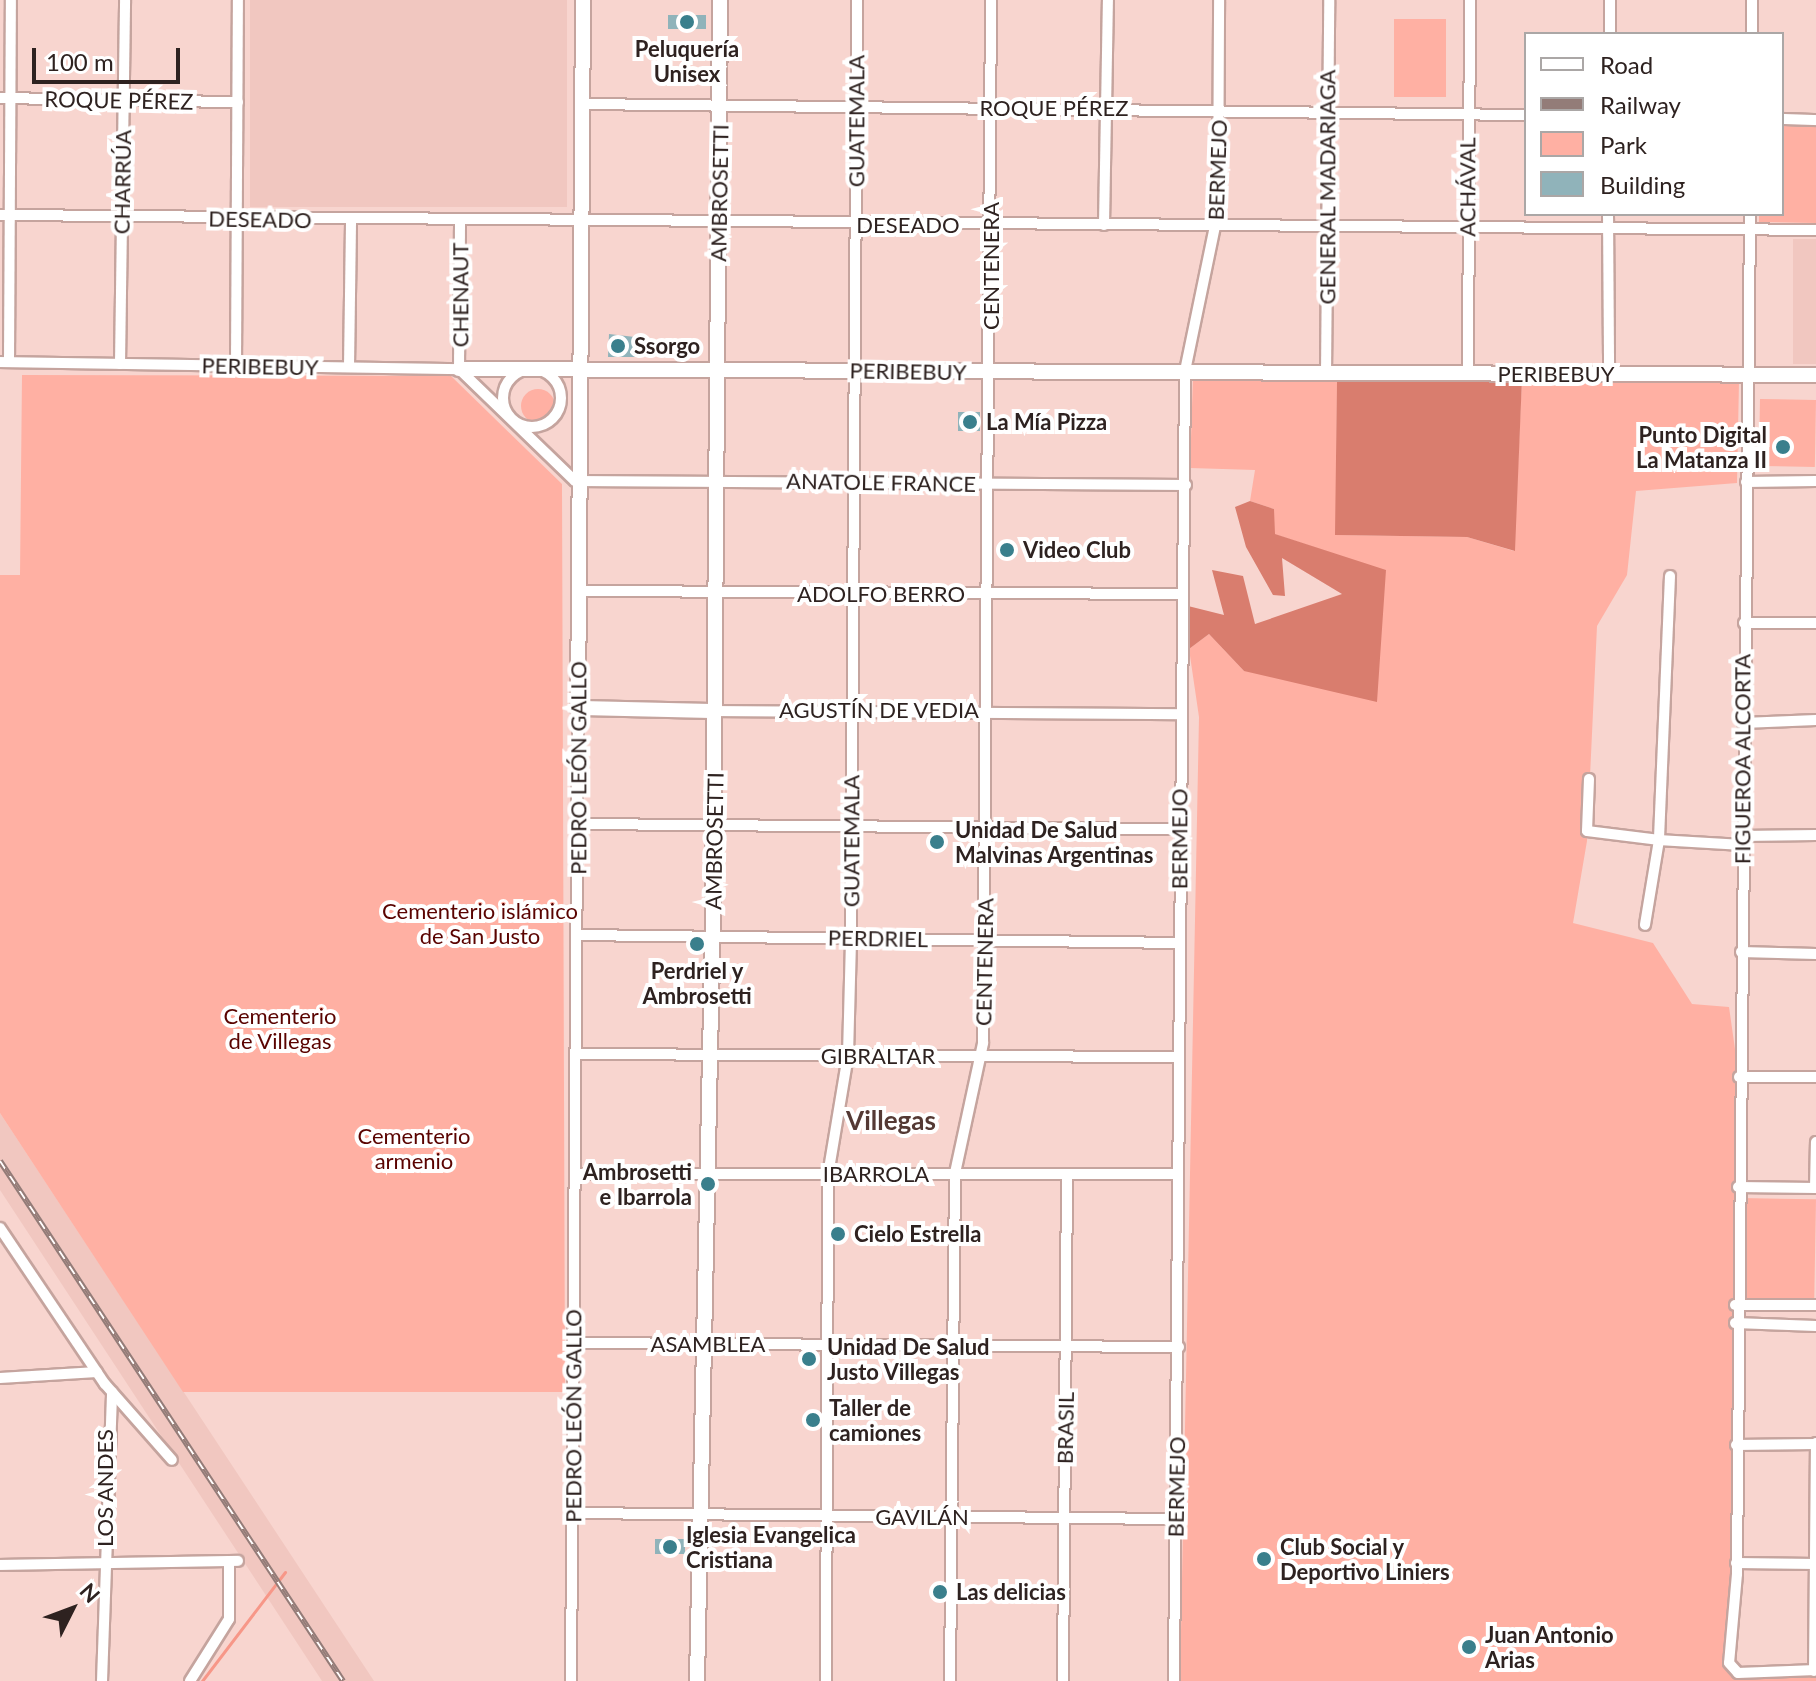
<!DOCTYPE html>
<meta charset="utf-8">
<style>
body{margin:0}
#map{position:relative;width:1816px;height:1681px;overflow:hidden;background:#f8d5cf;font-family:Lato,sans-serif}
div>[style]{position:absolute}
.built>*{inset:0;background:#f1c7c0;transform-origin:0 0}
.green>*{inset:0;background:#ffb0a3;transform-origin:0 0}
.round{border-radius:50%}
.forest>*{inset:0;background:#d97d6e}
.stream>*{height:3px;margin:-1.5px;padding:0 1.5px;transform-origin:1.5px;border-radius:1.5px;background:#f79788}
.building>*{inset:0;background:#90b3ba;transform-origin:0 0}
.roads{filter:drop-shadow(2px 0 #c5a49e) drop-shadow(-2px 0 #c5a49e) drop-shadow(0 2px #c5a49e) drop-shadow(0 -2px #c5a49e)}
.minor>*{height:10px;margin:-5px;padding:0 5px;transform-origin:5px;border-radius:5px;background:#fff}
.minor>.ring{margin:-5px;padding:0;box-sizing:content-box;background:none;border:10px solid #fff;border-radius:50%}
.tertiary>*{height:14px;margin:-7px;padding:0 7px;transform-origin:7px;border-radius:7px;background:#fff}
.rail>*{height:6px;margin-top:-3px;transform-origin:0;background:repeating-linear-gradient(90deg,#fff 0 9px,#937c78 0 18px);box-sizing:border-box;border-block:2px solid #937c78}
.dots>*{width:22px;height:22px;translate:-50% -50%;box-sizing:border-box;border:4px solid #fff;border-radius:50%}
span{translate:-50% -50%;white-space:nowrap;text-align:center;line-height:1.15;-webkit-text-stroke:8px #fff;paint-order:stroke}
.poi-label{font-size:22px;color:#2e2220;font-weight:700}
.left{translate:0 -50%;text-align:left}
.right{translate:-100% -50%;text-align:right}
.street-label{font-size:22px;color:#2e2220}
.park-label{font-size:22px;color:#5a0300}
.quarter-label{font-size:26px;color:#543934;font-weight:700}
.legend{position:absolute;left:1524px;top:32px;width:260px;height:184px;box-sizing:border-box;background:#fff;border:2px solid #aba7a6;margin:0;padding:10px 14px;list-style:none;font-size:24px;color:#2e2220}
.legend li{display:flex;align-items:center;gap:16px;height:40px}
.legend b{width:40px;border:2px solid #aba7a6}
.north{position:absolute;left:32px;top:1569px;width:80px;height:80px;-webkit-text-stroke:6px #fff;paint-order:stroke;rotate:48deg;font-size:22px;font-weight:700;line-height:32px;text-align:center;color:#2e2220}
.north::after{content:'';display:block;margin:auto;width:28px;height:36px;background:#2e2220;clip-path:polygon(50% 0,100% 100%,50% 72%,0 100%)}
.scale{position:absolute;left:32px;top:48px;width:148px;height:36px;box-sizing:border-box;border:4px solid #2e2220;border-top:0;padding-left:10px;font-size:24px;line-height:28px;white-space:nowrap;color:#2e2220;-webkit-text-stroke:6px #fff;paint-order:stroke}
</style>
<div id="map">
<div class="built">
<div style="left:250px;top:0;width:317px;height:207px"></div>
<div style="left:1793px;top:239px;width:23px;height:125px"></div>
<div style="clip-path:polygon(0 1113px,374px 1681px,322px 1681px,0 1190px)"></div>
</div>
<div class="green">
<div style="left:1394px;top:19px;width:52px;height:78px"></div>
<div style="clip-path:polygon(1782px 123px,1816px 124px,1816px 223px,1759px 222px,1759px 214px,1782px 214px)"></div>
<div style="clip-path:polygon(22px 375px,451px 376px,562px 484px,565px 1392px,183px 1392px,0 1113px,0 575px,20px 575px)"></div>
<div style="clip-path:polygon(1193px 377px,1337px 381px,1336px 535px,1467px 537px,1514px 551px,1522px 378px,1739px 381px,1737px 483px,1636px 491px,1627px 575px,1597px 626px,1587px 841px,1573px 923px,1653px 943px,1692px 1004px,1729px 1007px,1739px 1077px,1733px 1677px,1816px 1675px,1816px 1681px,1180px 1681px,1199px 717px,1189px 649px,1209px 634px,1244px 671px,1386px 571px,1274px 534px,1274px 509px,1250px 501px,1255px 470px,1190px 468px)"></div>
<div class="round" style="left:521px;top:389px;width:34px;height:34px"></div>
<div style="left:1760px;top:399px;width:56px;height:67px;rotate:1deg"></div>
<div style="left:1740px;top:1198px;width:76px;height:103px;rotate:1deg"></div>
</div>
<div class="forest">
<div style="clip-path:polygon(1522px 378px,1515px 551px,1467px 537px,1335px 535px,1337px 381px)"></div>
<div style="clip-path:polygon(1250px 501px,1274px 509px,1275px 534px,1386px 570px,1377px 702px,1244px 671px,1209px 634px,1189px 649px,1188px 606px,1224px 615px,1212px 570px,1243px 576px,1255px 624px,1342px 594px,1282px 558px,1285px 596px,1273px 595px,1246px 547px,1235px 507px)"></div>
</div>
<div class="stream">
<div style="left:202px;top:1681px;width:137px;rotate:-52.7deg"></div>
</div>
<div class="building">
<div style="left:668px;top:15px;width:38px;height:14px"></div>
<div style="clip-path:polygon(609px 334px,652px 339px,651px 357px,608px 357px)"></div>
<div style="left:980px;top:412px;width:19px;height:22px;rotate:90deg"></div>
<div style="left:685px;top:1539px;width:15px;height:30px;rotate:90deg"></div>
</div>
<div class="roads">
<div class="minor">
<div style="left:1610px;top:0;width:34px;rotate:90deg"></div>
<div style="left:1752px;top:0;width:34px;rotate:90deg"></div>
<div style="left:0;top:98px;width:238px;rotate:1deg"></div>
<div style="left:582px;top:104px;width:944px;rotate:0.67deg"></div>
<div style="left:1782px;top:119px;width:34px;rotate:2deg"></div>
<div style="left:1608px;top:214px;width:161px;rotate:89.6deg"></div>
<div style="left:1750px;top:214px;width:1360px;rotate:90.55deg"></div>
<div style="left:1737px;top:1574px;width:89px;rotate:95.1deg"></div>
<div style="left:1729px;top:1663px;width:13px;rotate:48deg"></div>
<div style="left:1738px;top:1673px;width:78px;rotate:-2.2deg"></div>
<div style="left:0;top:215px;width:1816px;rotate:0.47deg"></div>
<div style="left:1104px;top:225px;width:225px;rotate:-89deg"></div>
<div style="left:0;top:362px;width:459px;rotate:0.9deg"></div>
<div style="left:9px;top:362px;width:362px;rotate:-89.7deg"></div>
<div style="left:120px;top:364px;width:364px;rotate:-89.2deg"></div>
<div style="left:236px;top:365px;width:365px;rotate:-89.7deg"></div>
<div style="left:349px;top:367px;width:147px;rotate:-89.2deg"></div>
<div style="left:459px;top:369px;width:161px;rotate:44deg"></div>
<div style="left:575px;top:481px;width:611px;rotate:0.38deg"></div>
<div style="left:459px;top:369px;width:148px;rotate:-89.6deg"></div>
<div class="ring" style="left:503px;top:369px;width:48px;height:48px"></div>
<div style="left:1468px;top:374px;width:374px;rotate:-89.7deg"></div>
<div style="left:1326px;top:375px;width:375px;rotate:-89.5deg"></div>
<div style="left:1746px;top:482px;width:70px;rotate:-0.8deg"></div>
<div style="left:1670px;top:576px;width:264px;rotate:92.4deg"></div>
<div style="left:1659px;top:840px;width:83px;rotate:3.4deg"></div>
<div style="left:578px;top:591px;width:605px;rotate:0.28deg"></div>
<div style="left:1744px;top:623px;width:72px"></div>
<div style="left:715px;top:711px;width:466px;rotate:0.4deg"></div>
<div style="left:1743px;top:723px;width:73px;rotate:-2.4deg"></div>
<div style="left:1589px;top:779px;width:52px;rotate:92.2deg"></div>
<div style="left:1587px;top:831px;width:73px;rotate:7.1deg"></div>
<div style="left:1659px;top:840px;width:86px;rotate:99.4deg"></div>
<div style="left:578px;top:824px;width:601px;rotate:0.48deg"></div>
<div style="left:1742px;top:836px;width:74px;rotate:-0.8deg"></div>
<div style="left:578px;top:935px;width:601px;rotate:0.76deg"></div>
<div style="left:1741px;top:952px;width:75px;rotate:1.5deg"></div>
<div style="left:576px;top:1054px;width:603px;rotate:0.29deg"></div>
<div style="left:1739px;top:1077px;width:77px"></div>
<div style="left:575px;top:1174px;width:603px"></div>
<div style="left:1738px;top:1187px;width:78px;rotate:0.7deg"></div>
<div style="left:1815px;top:1188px;width:46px;rotate:-88.8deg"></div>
<div style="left:0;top:1228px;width:188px;rotate:56.1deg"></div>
<div style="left:105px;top:1384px;width:101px;rotate:48.6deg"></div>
<div style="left:1735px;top:1305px;width:81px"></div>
<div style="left:1735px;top:1323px;width:81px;rotate:2.1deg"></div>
<div style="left:573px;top:1343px;width:606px;rotate:0.38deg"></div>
<div style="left:0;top:1378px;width:97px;rotate:-3.5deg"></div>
<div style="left:1736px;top:1445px;width:80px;rotate:-0.7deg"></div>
<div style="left:572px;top:1513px;width:603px;rotate:0.57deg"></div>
<div style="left:1736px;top:1563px;width:80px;rotate:0.7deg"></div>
<div style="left:0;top:1565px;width:238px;rotate:-1deg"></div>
<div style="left:1814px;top:1671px;width:228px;rotate:-89.5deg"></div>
<div style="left:102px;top:1681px;width:289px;rotate:-88deg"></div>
<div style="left:190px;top:1681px;width:73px;rotate:-57.8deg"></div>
<div style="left:229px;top:1619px;width:58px;rotate:-90deg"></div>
<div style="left:571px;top:1681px;width:973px;rotate:-89.59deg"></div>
<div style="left:826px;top:1681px;width:506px;rotate:-89.77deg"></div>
<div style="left:828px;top:1175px;width:122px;rotate:-80.5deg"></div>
<div style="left:848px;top:1055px;width:117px;rotate:-88.5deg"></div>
<div style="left:851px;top:938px;width:938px;rotate:-89.63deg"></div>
<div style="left:950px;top:1681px;width:508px;rotate:-89.44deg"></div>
<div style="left:955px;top:1173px;width:133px;rotate:-77.8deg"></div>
<div style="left:983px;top:1043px;width:1043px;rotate:-89.56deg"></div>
<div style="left:1063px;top:1681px;width:506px;rotate:-89.55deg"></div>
<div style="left:1174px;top:1681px;width:1310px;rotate:-89.52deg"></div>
<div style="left:1185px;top:371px;width:163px;rotate:-78.3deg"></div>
<div style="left:1218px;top:211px;width:211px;rotate:-89.7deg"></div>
</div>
<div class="tertiary">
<div style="left:583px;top:0;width:708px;rotate:90.4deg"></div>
<div style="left:578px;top:708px;width:137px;rotate:1.3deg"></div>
<div style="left:459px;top:369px;width:1357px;rotate:0.25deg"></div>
<div style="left:697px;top:1681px;width:771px;rotate:-88.81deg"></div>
<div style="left:713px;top:910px;width:910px;rotate:-89.56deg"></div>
</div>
</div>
<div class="rail">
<div style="left:0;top:1161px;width:623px;rotate:56.59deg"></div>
</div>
<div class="dots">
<div style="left:687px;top:22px;background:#3a7f8c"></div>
<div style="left:618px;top:346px;background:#3a7f8c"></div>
<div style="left:970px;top:422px;background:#3a7f8c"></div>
<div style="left:1783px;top:447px;background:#3a7f8c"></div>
<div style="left:1007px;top:550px;background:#3a7f8c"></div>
<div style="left:937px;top:842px;background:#3a7f8c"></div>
<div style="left:697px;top:944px;background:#3a7f8c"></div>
<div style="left:708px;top:1184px;background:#3a7f8c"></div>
<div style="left:838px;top:1234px;background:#3a7f8c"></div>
<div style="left:809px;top:1359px;background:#3a7f8c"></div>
<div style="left:813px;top:1420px;background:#3a7f8c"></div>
<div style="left:670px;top:1547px;background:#3a7f8c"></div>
<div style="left:1264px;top:1559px;background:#3a7f8c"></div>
<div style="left:940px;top:1592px;background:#3a7f8c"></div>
<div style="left:1469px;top:1647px;background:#3a7f8c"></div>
</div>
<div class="poi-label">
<span style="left:687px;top:61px">Peluquería<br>Unisex</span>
<span class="left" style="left:634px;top:346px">Ssorgo</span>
<span class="left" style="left:986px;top:422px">La Mía Pizza</span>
<span class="right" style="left:1767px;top:447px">Punto Digital<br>La Matanza II</span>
<span class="left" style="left:1023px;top:550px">Video Club</span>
<span class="left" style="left:955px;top:842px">Unidad De Salud<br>Malvinas Argentinas</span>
<span style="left:697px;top:983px">Perdriel y<br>Ambrosetti</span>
<span class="right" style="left:692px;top:1184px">Ambrosetti<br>e Ibarrola</span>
<span class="left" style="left:854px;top:1234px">Cielo Estrella</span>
<span class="left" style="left:827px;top:1359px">Unidad De Salud<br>Justo Villegas</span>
<span class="left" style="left:829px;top:1420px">Taller de<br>camiones</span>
<span class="left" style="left:686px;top:1547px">Iglesia Evangelica<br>Cristiana</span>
<span class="left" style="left:1280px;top:1559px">Club Social y<br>Deportivo Liniers</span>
<span class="left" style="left:956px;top:1592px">Las delicias</span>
<span class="left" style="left:1485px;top:1647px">Juan Antonio<br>Arias</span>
</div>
<div class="street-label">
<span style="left:119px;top:100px;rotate:1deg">ROQUE PÉREZ</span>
<span style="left:1054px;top:108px">ROQUE PÉREZ</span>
<span style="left:856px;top:121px;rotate:-90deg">GUATEMALA</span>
<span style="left:1217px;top:170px;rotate:-88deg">BERMEJO</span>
<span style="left:122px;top:182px;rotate:-89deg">CHARRÚA</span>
<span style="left:1327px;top:187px;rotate:-90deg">GENERAL MADARIAGA</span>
<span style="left:1467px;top:187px;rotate:-90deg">ACHÁVAL</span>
<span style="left:719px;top:193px;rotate:-89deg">AMBROSETTI</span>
<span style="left:260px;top:219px;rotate:1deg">DESEADO</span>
<span style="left:908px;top:225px">DESEADO</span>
<span style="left:991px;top:266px;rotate:-90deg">CENTENERA</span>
<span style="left:460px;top:295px;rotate:-90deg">CHENAUT</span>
<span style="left:260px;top:366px;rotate:1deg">PERIBEBUY</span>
<span style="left:908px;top:371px;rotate:1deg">PERIBEBUY</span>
<span style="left:1556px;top:374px">PERIBEBUY</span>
<span style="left:881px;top:482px;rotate:1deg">ANATOLE FRANCE</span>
<span style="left:881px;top:594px">ADOLFO BERRO</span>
<span style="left:879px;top:710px">AGUSTÍN DE VEDIA</span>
<span style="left:1742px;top:759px;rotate:-90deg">FIGUEROA ALCORTA</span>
<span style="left:578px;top:768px;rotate:-90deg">PEDRO LEÓN GALLO</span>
<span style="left:1179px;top:839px;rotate:-90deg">BERMEJO</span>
<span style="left:714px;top:841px;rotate:-89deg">AMBROSETTI</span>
<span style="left:851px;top:841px;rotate:-90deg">GUATEMALA</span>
<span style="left:878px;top:938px;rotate:1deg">PERDRIEL</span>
<span style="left:984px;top:962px;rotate:-89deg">CENTENERA</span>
<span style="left:878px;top:1056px">GIBRALTAR</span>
<span style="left:876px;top:1174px">IBARROLA</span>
<span style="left:708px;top:1344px">ASAMBLEA</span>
<span style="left:573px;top:1416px;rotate:-90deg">PEDRO LEÓN GALLO</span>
<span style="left:1065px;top:1428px;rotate:-89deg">BRASIL</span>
<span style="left:1176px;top:1487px;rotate:-89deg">BERMEJO</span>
<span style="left:105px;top:1488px;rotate:-90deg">LOS ANDES</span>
<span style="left:922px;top:1517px">GAVILÁN</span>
</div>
<div class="park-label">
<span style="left:480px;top:923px">Cementerio islámico<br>de San Justo</span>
<span style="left:280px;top:1028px">Cementerio<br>de Villegas</span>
<span style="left:414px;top:1148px">Cementerio<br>armenio</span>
</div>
<div class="quarter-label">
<span style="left:891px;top:1121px">Villegas</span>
</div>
<ul class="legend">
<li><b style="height:10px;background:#fff"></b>Road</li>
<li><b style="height:10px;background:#937c78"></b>Railway</li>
<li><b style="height:22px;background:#ffb0a3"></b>Park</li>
<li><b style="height:22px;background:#90b3ba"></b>Building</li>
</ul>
<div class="north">N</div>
<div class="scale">100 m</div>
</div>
